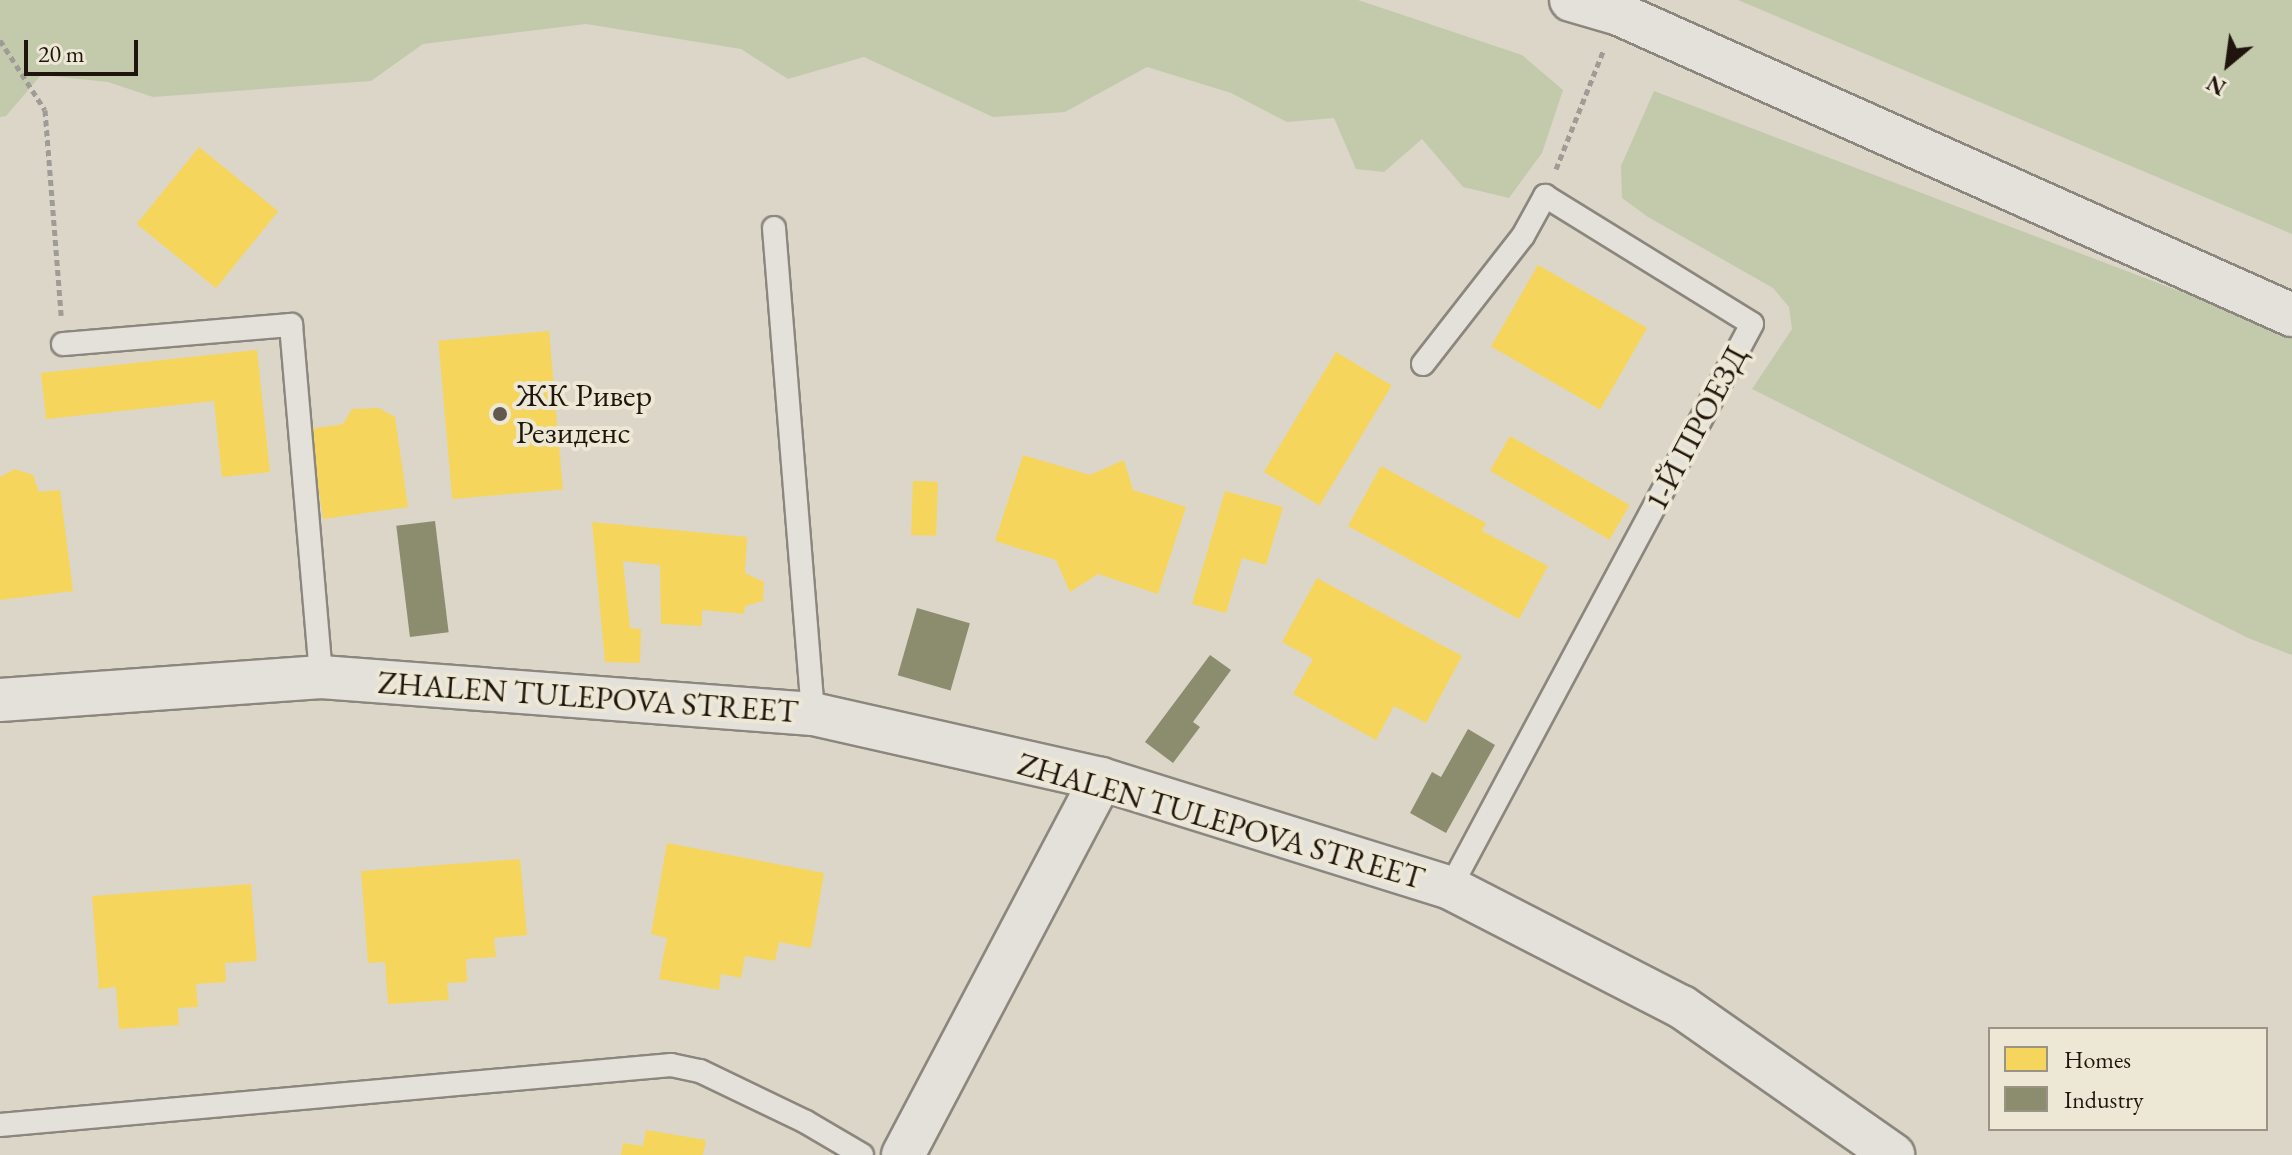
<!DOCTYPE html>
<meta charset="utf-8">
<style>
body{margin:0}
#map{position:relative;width:2292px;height:1155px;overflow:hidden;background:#dcd6c8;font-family:"EB Garamond",serif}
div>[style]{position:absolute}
.green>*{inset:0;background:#c3caac}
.homes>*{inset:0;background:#f6d55c;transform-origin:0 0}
.industry>*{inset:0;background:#8c8c6e;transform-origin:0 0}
.path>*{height:5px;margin-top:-2.5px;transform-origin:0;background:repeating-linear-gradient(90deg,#9f9b96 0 6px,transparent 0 10px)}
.roads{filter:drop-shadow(2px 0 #8c877e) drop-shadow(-2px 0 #8c877e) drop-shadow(0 2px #8c877e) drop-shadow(0 -2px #8c877e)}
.lane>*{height:22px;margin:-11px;padding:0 11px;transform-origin:11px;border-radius:11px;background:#e4e1da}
.street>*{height:42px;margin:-21px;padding:0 21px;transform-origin:21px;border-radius:21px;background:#e4e1da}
.dots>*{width:22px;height:22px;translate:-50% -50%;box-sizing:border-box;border:4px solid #ede7d6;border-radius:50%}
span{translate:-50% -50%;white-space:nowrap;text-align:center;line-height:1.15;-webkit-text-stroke:8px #ede7d6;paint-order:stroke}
.poi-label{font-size:32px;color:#20150d}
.left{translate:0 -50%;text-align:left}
.street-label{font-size:32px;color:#20150d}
.legend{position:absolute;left:1988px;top:1027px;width:280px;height:104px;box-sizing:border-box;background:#ede7d6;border:2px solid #9b9386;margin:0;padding:10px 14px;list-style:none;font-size:24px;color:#20150d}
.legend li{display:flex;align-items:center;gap:16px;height:40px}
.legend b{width:40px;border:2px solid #9b9386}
.north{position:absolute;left:2188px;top:24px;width:80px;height:80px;-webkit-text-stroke:6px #ede7d6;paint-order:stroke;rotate:209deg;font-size:22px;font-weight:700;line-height:32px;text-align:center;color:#20150d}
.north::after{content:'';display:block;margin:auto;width:28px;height:36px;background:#20150d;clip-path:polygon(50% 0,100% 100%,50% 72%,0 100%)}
.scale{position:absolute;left:24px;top:40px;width:114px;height:36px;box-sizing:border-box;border:4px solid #20150d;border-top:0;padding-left:10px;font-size:24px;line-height:28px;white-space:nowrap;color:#20150d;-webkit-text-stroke:6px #ede7d6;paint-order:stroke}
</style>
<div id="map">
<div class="green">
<div style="clip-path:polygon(0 0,1358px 0,1522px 55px,1563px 90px,1542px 153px,1509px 198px,1463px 187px,1422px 139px,1384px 172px,1356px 169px,1334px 118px,1287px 122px,1231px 93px,1147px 67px,1065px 112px,993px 117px,864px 57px,788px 79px,741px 49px,586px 24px,423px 44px,371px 81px,153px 97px,108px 82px,41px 75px,6px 116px,0 117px)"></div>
<div style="clip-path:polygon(1738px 0,2292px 0,2292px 234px)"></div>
<div style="clip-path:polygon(1654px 91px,2292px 334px,2292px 655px,2248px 638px,1752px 389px,1792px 329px,1789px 307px,1773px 288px,1648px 217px,1622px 198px,1621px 166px)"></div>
</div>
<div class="homes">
<div style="left:199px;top:147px;width:102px;height:99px;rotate:39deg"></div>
<div style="left:1538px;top:265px;width:126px;height:94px;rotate:30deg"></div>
<div style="left:549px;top:331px;width:159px;height:111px;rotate:85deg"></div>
<div style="clip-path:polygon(257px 350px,270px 472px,222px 477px,214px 401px,46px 419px,41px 373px)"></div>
<div style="left:1336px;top:352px;width:65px;height:140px;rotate:31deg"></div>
<div style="clip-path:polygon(379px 408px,395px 417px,408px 507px,323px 519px,310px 429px,343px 424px,352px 409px)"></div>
<div style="left:1510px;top:436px;width:138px;height:40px;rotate:30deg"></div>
<div style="clip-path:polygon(1023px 455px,1090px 475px,1124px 460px,1133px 490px,1186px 507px,1158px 594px,1098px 574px,1070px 592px,1056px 560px,995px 541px)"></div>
<div style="clip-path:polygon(1381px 466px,1486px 523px,1482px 531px,1548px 566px,1519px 619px,1348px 526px)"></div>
<div style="clip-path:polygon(15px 469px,33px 475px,39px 492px,60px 490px,73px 591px,0 600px,0 477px)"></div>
<div style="left:913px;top:481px;width:25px;height:54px;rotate:2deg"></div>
<div style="clip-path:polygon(1225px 491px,1283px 507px,1266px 565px,1242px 558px,1226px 613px,1192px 604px)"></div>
<div style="clip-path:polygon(592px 522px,747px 537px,745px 573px,764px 582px,763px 601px,745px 606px,744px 614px,702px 610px,702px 626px,661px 624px,660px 565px,623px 561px,630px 628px,641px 629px,640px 663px,605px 662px)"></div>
<div style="clip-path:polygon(1317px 578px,1462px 656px,1426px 723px,1394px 706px,1376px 740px,1293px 694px,1313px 659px,1282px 642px)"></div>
<div style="clip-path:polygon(667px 843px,824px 873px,811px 948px,779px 942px,775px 961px,745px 956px,741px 978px,721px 974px,719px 990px,659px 979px,667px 938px,651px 934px)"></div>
<div style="clip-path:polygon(520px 859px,527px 935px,494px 938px,496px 957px,466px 959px,467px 982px,447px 983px,449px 1000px,388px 1004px,385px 962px,368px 963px,361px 871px)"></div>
<div style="clip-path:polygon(251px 884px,257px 961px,225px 963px,226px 982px,196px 984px,198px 1007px,178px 1008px,179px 1025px,119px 1029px,116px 987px,99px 989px,92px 896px)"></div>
<div style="clip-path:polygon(646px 1130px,706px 1140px,703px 1155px,621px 1155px,623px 1143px,643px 1146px)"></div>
</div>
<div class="industry">
<div style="left:435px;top:521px;width:112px;height:39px;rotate:83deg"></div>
<div style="left:917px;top:608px;width:55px;height:70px;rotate:16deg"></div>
<div style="clip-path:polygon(1210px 655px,1231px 670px,1193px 722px,1200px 727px,1173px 763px,1145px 742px)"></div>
<div style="clip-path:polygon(1468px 729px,1495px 745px,1446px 833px,1410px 813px,1432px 772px,1441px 777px)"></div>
</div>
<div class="path">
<div style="left:0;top:40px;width:83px;rotate:57.3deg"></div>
<div style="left:45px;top:110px;width:206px;rotate:85.5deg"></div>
<div style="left:1556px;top:169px;width:129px;rotate:-68.2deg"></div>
</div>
<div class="roads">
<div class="lane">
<div style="left:774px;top:228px;width:488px;rotate:85.4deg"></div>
<div style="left:63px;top:344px;width:229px;rotate:-4.8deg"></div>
<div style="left:291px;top:325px;width:353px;rotate:85.1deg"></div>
<div style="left:1423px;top:364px;width:162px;rotate:-52deg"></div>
<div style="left:1523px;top:236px;width:46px;rotate:-61.2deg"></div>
<div style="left:1545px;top:196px;width:243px;rotate:31.7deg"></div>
<div style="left:1752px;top:324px;width:640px;rotate:118.17deg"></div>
<div style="left:0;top:1125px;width:674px;rotate:-5.11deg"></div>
<div style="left:671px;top:1065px;width:30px;rotate:12deg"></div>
<div style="left:700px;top:1071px;width:118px;rotate:25.7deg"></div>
<div style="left:806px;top:1122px;width:65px;rotate:30.5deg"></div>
</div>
<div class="street">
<div style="left:1571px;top:0;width:50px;rotate:16.3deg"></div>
<div style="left:1619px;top:14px;width:737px;rotate:24.1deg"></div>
<div style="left:0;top:700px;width:322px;rotate:-4.1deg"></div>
<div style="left:321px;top:677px;width:493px;rotate:4.3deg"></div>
<div style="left:813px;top:714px;width:295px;rotate:12.7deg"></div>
<div style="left:1101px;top:779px;width:366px;rotate:17.3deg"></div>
<div style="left:1450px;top:888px;width:261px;rotate:27.2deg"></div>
<div style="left:1682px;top:1007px;width:258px;rotate:35deg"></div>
<div style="left:903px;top:1155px;width:425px;rotate:-62.2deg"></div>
</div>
</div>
<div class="dots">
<div style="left:500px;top:414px;background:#62594e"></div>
</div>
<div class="poi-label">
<span class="left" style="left:516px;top:414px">ЖК Ривер<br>Резиденс</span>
</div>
<div class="street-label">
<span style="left:1696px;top:428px;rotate:-62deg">1-Й ПРОЕЗД</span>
<span style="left:588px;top:697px;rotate:4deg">ZHALEN TULEPOVA STREET</span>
<span style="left:1221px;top:821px;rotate:16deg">ZHALEN TULEPOVA STREET</span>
</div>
<ul class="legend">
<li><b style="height:22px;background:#f6d55c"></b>Homes</li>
<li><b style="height:22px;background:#8c8c6e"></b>Industry</li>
</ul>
<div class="north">N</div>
<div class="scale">20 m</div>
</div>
